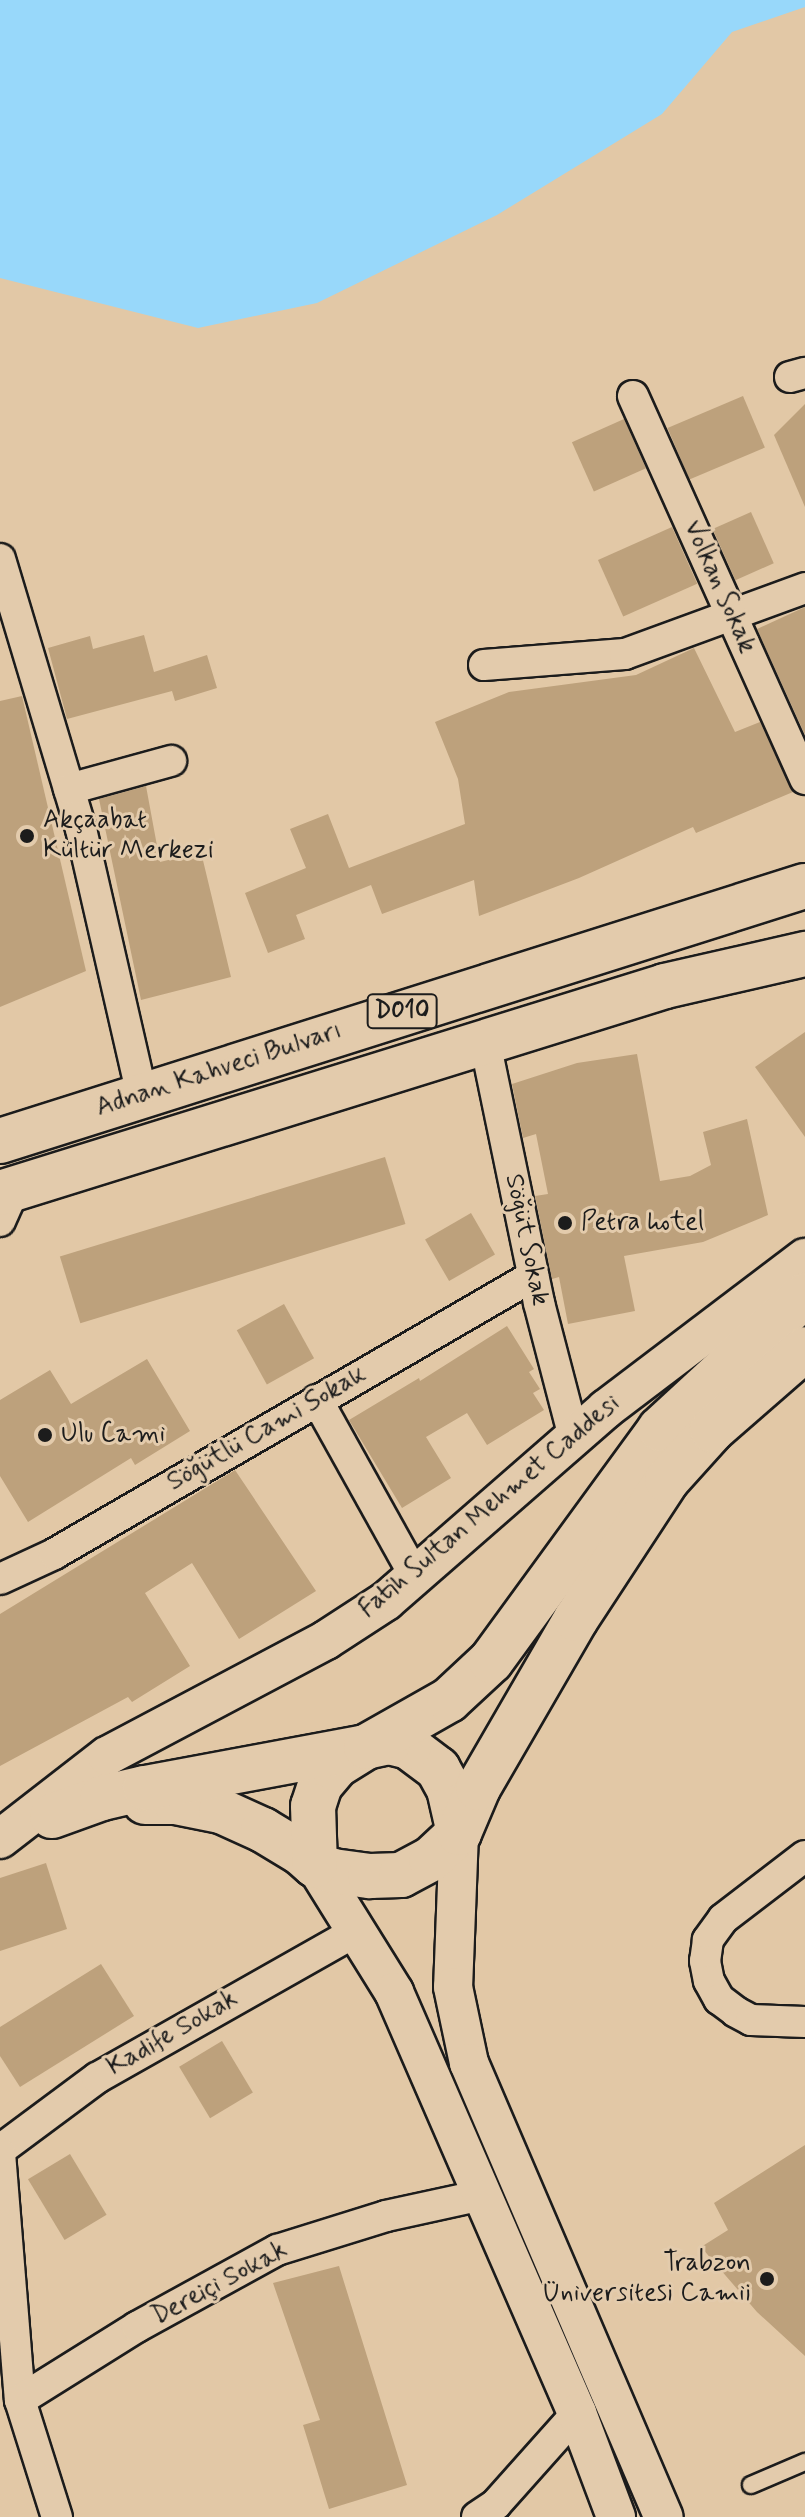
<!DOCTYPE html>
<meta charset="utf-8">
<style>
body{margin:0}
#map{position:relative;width:805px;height:2517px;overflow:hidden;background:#e2c8a6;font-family:Mynerve,sans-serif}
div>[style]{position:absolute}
.water>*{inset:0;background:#98d8fa}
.building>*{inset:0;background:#bda17c;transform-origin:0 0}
.roads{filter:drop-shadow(2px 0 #1c1c1c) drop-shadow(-2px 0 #1c1c1c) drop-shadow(0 2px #1c1c1c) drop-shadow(0 -2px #1c1c1c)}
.service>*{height:16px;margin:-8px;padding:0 8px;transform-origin:8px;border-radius:8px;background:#e3cbac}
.minor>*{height:30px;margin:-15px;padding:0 15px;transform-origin:15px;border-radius:15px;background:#e3cbac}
.tertiary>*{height:38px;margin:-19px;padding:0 19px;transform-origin:19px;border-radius:19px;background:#e3cbac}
.secondary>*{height:44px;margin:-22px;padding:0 22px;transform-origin:22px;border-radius:22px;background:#e3cbac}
.trunk>*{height:44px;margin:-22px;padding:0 22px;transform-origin:22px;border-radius:22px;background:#e3cbac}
.dots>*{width:22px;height:22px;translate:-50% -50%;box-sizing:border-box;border:4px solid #e3cbac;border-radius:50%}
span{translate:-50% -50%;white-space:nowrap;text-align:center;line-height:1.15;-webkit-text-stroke:6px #e3cbac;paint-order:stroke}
.shield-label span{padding:2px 6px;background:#e3cbac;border:2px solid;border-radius:6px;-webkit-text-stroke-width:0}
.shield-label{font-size:24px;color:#1c1c1c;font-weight:700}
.street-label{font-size:26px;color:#1c1c1c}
.poi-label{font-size:26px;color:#1c1c1c}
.left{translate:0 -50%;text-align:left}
.right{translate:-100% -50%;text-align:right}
</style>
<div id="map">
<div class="water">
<div style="clip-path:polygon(0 0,805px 0,805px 7px,732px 32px,662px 114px,497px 215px,317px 303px,198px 328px,0 278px)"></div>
</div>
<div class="building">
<div style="left:743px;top:396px;width:56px;height:82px;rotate:67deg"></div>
<div style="clip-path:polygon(805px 404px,805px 507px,774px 435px)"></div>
<div style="left:624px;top:419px;width:54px;height:57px;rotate:66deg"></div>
<div style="left:751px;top:512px;width:56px;height:42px;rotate:66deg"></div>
<div style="left:672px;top:527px;width:62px;height:81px;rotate:66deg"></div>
<div style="clip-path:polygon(805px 607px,805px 735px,757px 629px)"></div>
<div style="clip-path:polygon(144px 635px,154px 672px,207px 655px,217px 688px,175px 701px,172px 691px,67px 719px,48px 648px,90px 636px,93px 649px)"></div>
<div style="clip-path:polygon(694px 648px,735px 732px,760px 722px,793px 792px,696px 833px,693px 827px,579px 878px,479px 916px,474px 880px,382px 914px,371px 885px,296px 915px,305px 939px,268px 953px,245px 893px,306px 868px,290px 829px,328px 814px,349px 868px,465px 824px,458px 779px,435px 722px,509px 692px,636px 675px)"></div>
<div style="clip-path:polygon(22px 696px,86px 971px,0 1007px,0 701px)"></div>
<div style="clip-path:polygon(146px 786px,160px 862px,201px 852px,231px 977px,141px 1000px,99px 799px)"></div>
<div style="clip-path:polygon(805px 1032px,805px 1137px,755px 1067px)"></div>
<div style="clip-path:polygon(637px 1054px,660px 1181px,690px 1176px,711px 1165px,703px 1132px,747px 1119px,768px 1215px,703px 1242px,624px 1256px,635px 1311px,568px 1324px,559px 1277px,552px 1279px,535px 1196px,548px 1194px,536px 1134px,523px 1138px,512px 1084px,577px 1063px)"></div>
<div style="left:385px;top:1157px;width:70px;height:340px;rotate:73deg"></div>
<div style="left:471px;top:1213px;width:48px;height:53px;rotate:60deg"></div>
<div style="left:284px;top:1304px;width:62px;height:54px;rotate:61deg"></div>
<div style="clip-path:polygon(507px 1326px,534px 1369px,529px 1372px,540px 1389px,533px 1393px,544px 1410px,487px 1445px,467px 1413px,426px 1437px,451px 1478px,402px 1508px,349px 1420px,419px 1378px,420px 1381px)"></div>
<div style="clip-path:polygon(147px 1359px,190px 1431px,135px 1465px,131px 1458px,28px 1522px,0 1476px,0 1400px,50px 1370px,71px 1404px)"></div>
<div style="clip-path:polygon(235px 1470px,316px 1591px,239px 1639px,192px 1563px,145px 1593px,190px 1666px,132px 1702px,128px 1697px,0 1766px,0 1614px)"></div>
<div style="clip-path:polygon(46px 1863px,67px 1929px,0 1951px,0 1878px)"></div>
<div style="clip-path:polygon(101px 1964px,134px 2016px,20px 2087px,0 2056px,0 2027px)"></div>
<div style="left:222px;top:2041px;width:60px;height:50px;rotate:59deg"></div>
<div style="clip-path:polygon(805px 2145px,805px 2356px,757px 2312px,701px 2247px,728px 2230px,714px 2203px)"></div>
<div style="left:70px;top:2154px;width:71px;height:49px;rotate:59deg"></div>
<div style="clip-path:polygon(339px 2266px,407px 2485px,329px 2509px,303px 2425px,320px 2420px,273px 2283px)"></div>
</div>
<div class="roads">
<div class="service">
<div style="left:751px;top:2485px;width:59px;rotate:-23.1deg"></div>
</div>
<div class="minor">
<div style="left:790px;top:377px;width:16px;rotate:-15deg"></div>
<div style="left:633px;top:396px;width:420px;rotate:65.8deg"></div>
<div style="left:0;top:559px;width:282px;rotate:73.3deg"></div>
<div style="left:81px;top:829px;width:273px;rotate:77.1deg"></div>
<div style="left:484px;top:665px;width:141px;rotate:-4.5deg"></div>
<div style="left:625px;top:654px;width:192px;rotate:-20.1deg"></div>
<div style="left:69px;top:789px;width:106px;rotate:-15.4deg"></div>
<div style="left:485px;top:1042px;width:267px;rotate:78.3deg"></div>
<div style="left:539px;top:1303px;width:138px;rotate:75.4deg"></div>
<div style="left:0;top:1221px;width:36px;rotate:-66deg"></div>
<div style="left:317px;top:1400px;width:201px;rotate:60.9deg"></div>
<div style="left:0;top:1579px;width:60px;rotate:-24.8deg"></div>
<div style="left:54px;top:1554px;width:554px;rotate:-30.13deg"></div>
<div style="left:805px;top:1856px;width:103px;rotate:142.5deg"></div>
<div style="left:723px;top:1919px;width:26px;rotate:126deg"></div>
<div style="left:708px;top:1940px;width:21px;rotate:98deg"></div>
<div style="left:705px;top:1961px;width:20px;rotate:79deg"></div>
<div style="left:709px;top:1981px;width:21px;rotate:61deg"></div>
<div style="left:719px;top:1999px;width:21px;rotate:37deg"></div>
<div style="left:736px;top:2012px;width:17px;rotate:28deg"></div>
<div style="left:751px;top:2020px;width:54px;rotate:2.1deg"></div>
<div style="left:0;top:2150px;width:121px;rotate:-36.6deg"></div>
<div style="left:97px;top:2078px;width:296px;rotate:-29.5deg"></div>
<div style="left:0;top:2153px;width:248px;rotate:85.4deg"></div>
<div style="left:20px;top:2400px;width:123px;rotate:72.5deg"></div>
<div style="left:20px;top:2400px;width:138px;rotate:-32deg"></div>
<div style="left:137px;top:2327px;width:160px;rotate:-28.8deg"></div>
<div style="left:277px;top:2250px;width:114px;rotate:-17.3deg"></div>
<div style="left:386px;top:2216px;width:98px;rotate:-12.3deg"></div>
<div style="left:477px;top:2517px;width:23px;rotate:-34deg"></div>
<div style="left:496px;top:2504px;width:122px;rotate:-48.3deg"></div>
</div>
<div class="tertiary">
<div style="left:459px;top:1833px;width:154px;rotate:92.2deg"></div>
<div style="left:453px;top:1987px;width:78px;rotate:78.1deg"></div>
<div style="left:469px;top:2063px;width:494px;rotate:66.8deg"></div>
<div style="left:0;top:1839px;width:135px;rotate:-37.8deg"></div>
<div style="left:107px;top:1756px;width:248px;rotate:-27.9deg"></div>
<div style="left:326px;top:1640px;width:72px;rotate:-33deg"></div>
<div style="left:386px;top:1601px;width:292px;rotate:-41.1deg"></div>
<div style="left:606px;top:1409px;width:250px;rotate:-37.2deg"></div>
<div style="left:315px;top:1865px;width:150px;rotate:58.1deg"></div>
<div style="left:394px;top:1992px;width:459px;rotate:66.5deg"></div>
<div style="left:577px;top:2413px;width:111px;rotate:69.4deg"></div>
</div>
<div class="secondary">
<div style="left:145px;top:1802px;width:30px"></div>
<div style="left:175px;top:1802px;width:47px;rotate:11.1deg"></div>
<div style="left:221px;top:1811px;width:46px;rotate:24.3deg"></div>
<div style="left:263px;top:1830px;width:44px;rotate:31.2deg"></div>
<div style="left:301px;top:1853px;width:18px;rotate:41deg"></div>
<div style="left:315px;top:1865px;width:19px;rotate:18deg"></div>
<div style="left:333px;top:1871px;width:37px;rotate:8deg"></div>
<div style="left:370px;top:1876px;width:31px;rotate:-2deg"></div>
<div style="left:401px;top:1875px;width:34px;rotate:-28deg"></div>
<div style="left:431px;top:1859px;width:38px;rotate:-43deg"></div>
<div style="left:459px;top:1833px;width:45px;rotate:-102.8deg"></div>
<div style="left:449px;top:1789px;width:23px;rotate:-119deg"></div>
<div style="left:438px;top:1769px;width:36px;rotate:-143deg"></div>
<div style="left:409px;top:1747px;width:21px;rotate:-166deg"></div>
<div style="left:389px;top:1742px;width:24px;rotate:168deg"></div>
<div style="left:366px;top:1747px;width:36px;rotate:148deg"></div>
<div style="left:336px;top:1766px;width:25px;rotate:130deg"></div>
<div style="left:320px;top:1785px;width:22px;rotate:108deg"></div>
<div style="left:313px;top:1806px;width:59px;rotate:88.1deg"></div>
<div style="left:52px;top:1816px;width:53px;rotate:-19.8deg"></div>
<div style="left:102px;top:1798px;width:44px;rotate:-13.1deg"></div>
<div style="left:145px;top:1788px;width:225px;rotate:-10.5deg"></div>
<div style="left:366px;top:1747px;width:95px;rotate:-29.5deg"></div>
<div style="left:449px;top:1700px;width:57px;rotate:-42.9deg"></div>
<div style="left:491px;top:1661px;width:287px;rotate:-53.9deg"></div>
<div style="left:660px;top:1429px;width:197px;rotate:-42.7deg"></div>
<div style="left:459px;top:1833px;width:49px;rotate:-67.1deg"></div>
<div style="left:478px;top:1788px;width:195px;rotate:-59.9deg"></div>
<div style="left:576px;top:1619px;width:166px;rotate:-56.8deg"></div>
<div style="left:667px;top:1480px;width:67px;rotate:-48deg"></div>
<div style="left:712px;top:1430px;width:123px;rotate:-41.1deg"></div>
</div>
<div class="trunk">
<div style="left:0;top:1141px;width:844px;rotate:-17.58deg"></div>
<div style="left:0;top:1193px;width:696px;rotate:-17.29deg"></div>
<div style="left:665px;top:986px;width:144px;rotate:-12.9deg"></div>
</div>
</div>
<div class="dots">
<div style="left:27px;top:836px;background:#1c1c1c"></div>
<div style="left:565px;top:1223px;background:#1c1c1c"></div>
<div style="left:45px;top:1435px;background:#1c1c1c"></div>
<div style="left:767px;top:2279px;background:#1c1c1c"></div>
</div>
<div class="shield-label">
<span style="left:402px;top:1011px">D010</span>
</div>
<div class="street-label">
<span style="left:719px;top:587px;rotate:66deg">Volkan Sokak</span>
<span style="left:219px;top:1070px;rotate:-18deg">Adnan Kahveci Bulvarı</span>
<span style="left:526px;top:1240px;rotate:78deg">Söğüt Sokak</span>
<span style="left:267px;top:1429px;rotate:-30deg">Söğütlü Cami Sokak</span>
<span style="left:490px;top:1507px;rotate:-40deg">Fatih Sultan Mehmet Caddesi</span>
<span style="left:173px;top:2034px;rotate:-30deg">Kadife Sokak</span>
<span style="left:220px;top:2284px;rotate:-28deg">Dereiçi Sokak</span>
</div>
<div class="poi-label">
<span class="left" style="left:43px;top:836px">Akçaabat<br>Kültür Merkezi</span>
<span class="left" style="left:581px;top:1223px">Petra hotel</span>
<span class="left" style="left:61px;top:1435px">Ulu Cami</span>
<span class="right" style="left:751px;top:2279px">Trabzon<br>Üniversitesi Camii</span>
</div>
</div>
